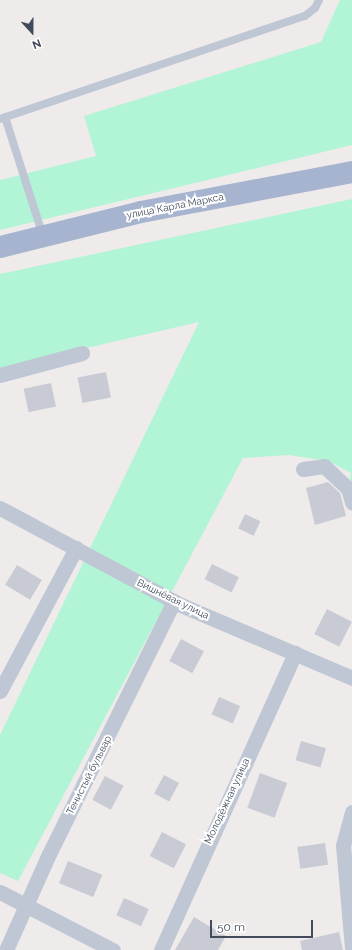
<!DOCTYPE html>
<meta charset="utf-8">
<style>
body{margin:0}
#map{position:relative;width:352px;height:950px;overflow:hidden;background:#efebeb;font-family:Raleway,sans-serif}
div>[style]{position:absolute}
.green>*{inset:0;background:#b2f4d6}
.building>*{inset:0;background:#c9cbd4;transform-origin:0 0}
.lane>*{height:8px;margin:-4px;padding:0 4px;transform-origin:4px;border-radius:4px;background:#bfc7d5}
.street>*{height:15px;margin:-7.5px;padding:0 7.5px;transform-origin:7.5px;border-radius:7.5px;background:#bfc7d5}
.primary>*{height:22px;margin:-11px;padding:0 11px;transform-origin:11px;border-radius:11px;background:#a7b4cf}
span{translate:-50% -50%;white-space:nowrap;text-align:center;line-height:1.15;-webkit-text-stroke:4px #fff;paint-order:stroke}
.street-label{font-size:10px;color:#424b5b}
.north{position:absolute;left:12px;top:12px;width:40px;height:40px;-webkit-text-stroke:3px #fff;paint-order:stroke;rotate:159deg;font-size:11px;font-weight:700;line-height:16px;text-align:center;color:#424b5b}
.north::after{content:'';display:block;margin:auto;width:14px;height:18px;background:#424b5b;clip-path:polygon(50% 0,100% 100%,50% 72%,0 100%)}
.scale{position:absolute;left:210px;top:920px;width:103px;height:18px;box-sizing:border-box;border:2px solid #424b5b;border-top:0;padding-left:5px;font-size:12px;line-height:14px;white-space:nowrap;color:#424b5b;-webkit-text-stroke:3px #fff;paint-order:stroke}
</style>
<div id="map">
<div class="green">
<div style="clip-path:polygon(340px 0,352px 0,352px 145px,0 230px,0 180px,96px 156px,84px 116px,321px 42px)"></div>
<div style="clip-path:polygon(352px 199px,352px 502px,348px 488px,351px 473px,328px 461px,289px 455px,243px 458px,18px 881px,0 873px,0 735px,199px 322px,0 368px,0 274px)"></div>
</div>
<div class="building">
<div style="left:106px;top:372px;width:26px;height:29px;rotate:79deg"></div>
<div style="left:51px;top:383px;width:24px;height:28px;rotate:78deg"></div>
<div style="clip-path:polygon(328px 482px,340px 493px,346px 516px,315px 525px,306px 488px)"></div>
<div style="left:245px;top:514px;width:17px;height:16px;rotate:25deg"></div>
<div style="left:212px;top:564px;width:30px;height:17px;rotate:26deg"></div>
<div style="left:17px;top:565px;width:29px;height:23px;rotate:31deg"></div>
<div style="left:327px;top:609px;width:28px;height:28px;rotate:27deg"></div>
<div style="left:181px;top:639px;width:26px;height:25px;rotate:28deg"></div>
<div style="left:219px;top:697px;width:23px;height:19px;rotate:23deg"></div>
<div style="left:301px;top:741px;width:26px;height:20px;rotate:16deg"></div>
<div style="left:260px;top:773px;width:29px;height:37px;rotate:20deg"></div>
<div style="left:164px;top:775px;width:17px;height:21px;rotate:28deg"></div>
<div style="left:105px;top:776px;width:21px;height:27px;rotate:28deg"></div>
<div style="left:162px;top:832px;width:27px;height:27px;rotate:27deg"></div>
<div style="left:325px;top:843px;width:22px;height:28px;rotate:82deg"></div>
<div style="left:68px;top:861px;width:37px;height:24px;rotate:22deg"></div>
<div style="left:124px;top:898px;width:27px;height:19px;rotate:24deg"></div>
<div style="clip-path:polygon(194px 917px,226px 936px,218px 950px,175px 950px)"></div>
<div style="clip-path:polygon(339px 932px,343px 950px,302px 950px,300px 941px)"></div>
</div>
<div class="lane">
<div style="left:5px;top:117px;width:125px;rotate:72.3deg"></div>
<div style="left:0;top:119px;width:322px;rotate:-18.7deg"></div>
<div style="left:305px;top:16px;width:13px;rotate:-39deg"></div>
<div style="left:315px;top:8px;width:9px;rotate:-63deg"></div>
</div>
<div class="street">
<div style="left:0;top:375px;width:85px;rotate:-15deg"></div>
<div style="left:303px;top:469px;width:21px;rotate:-8deg"></div>
<div style="left:324px;top:466px;width:33px;rotate:43deg"></div>
<div style="left:348px;top:488px;width:15px;rotate:74deg"></div>
<div style="left:0;top:508px;width:205px;rotate:28.2deg"></div>
<div style="left:181px;top:605px;width:186px;rotate:23.1deg"></div>
<div style="left:0;top:691px;width:162px;rotate:-62deg"></div>
<div style="left:352px;top:812px;width:34px;rotate:105deg"></div>
<div style="left:343px;top:845px;width:102px;rotate:85deg"></div>
<div style="left:0;top:892px;width:127px;rotate:27.2deg"></div>
<div style="left:6px;top:950px;width:105px;rotate:-65.9deg"></div>
<div style="left:49px;top:854px;width:282px;rotate:-63.7deg"></div>
<div style="left:161px;top:950px;width:326px;rotate:-65.7deg"></div>
</div>
<div class="primary">
<div style="left:0;top:247px;width:145px;rotate:-13.9deg"></div>
<div style="left:141px;top:212px;width:215px;rotate:-10.7deg"></div>
</div>
<div class="street-label">
<span style="left:175px;top:206px;rotate:-11deg">улица Карла Маркса</span>
<span style="left:173px;top:599px;rotate:26deg">Вишнёвая улица</span>
<span style="left:89px;top:775px;rotate:-63deg">Тенистый бульвар</span>
<span style="left:227px;top:801px;rotate:-65deg">Молодёжная улица</span>
</div>
<div class="north">N</div>
<div class="scale">50 m</div>
</div>
